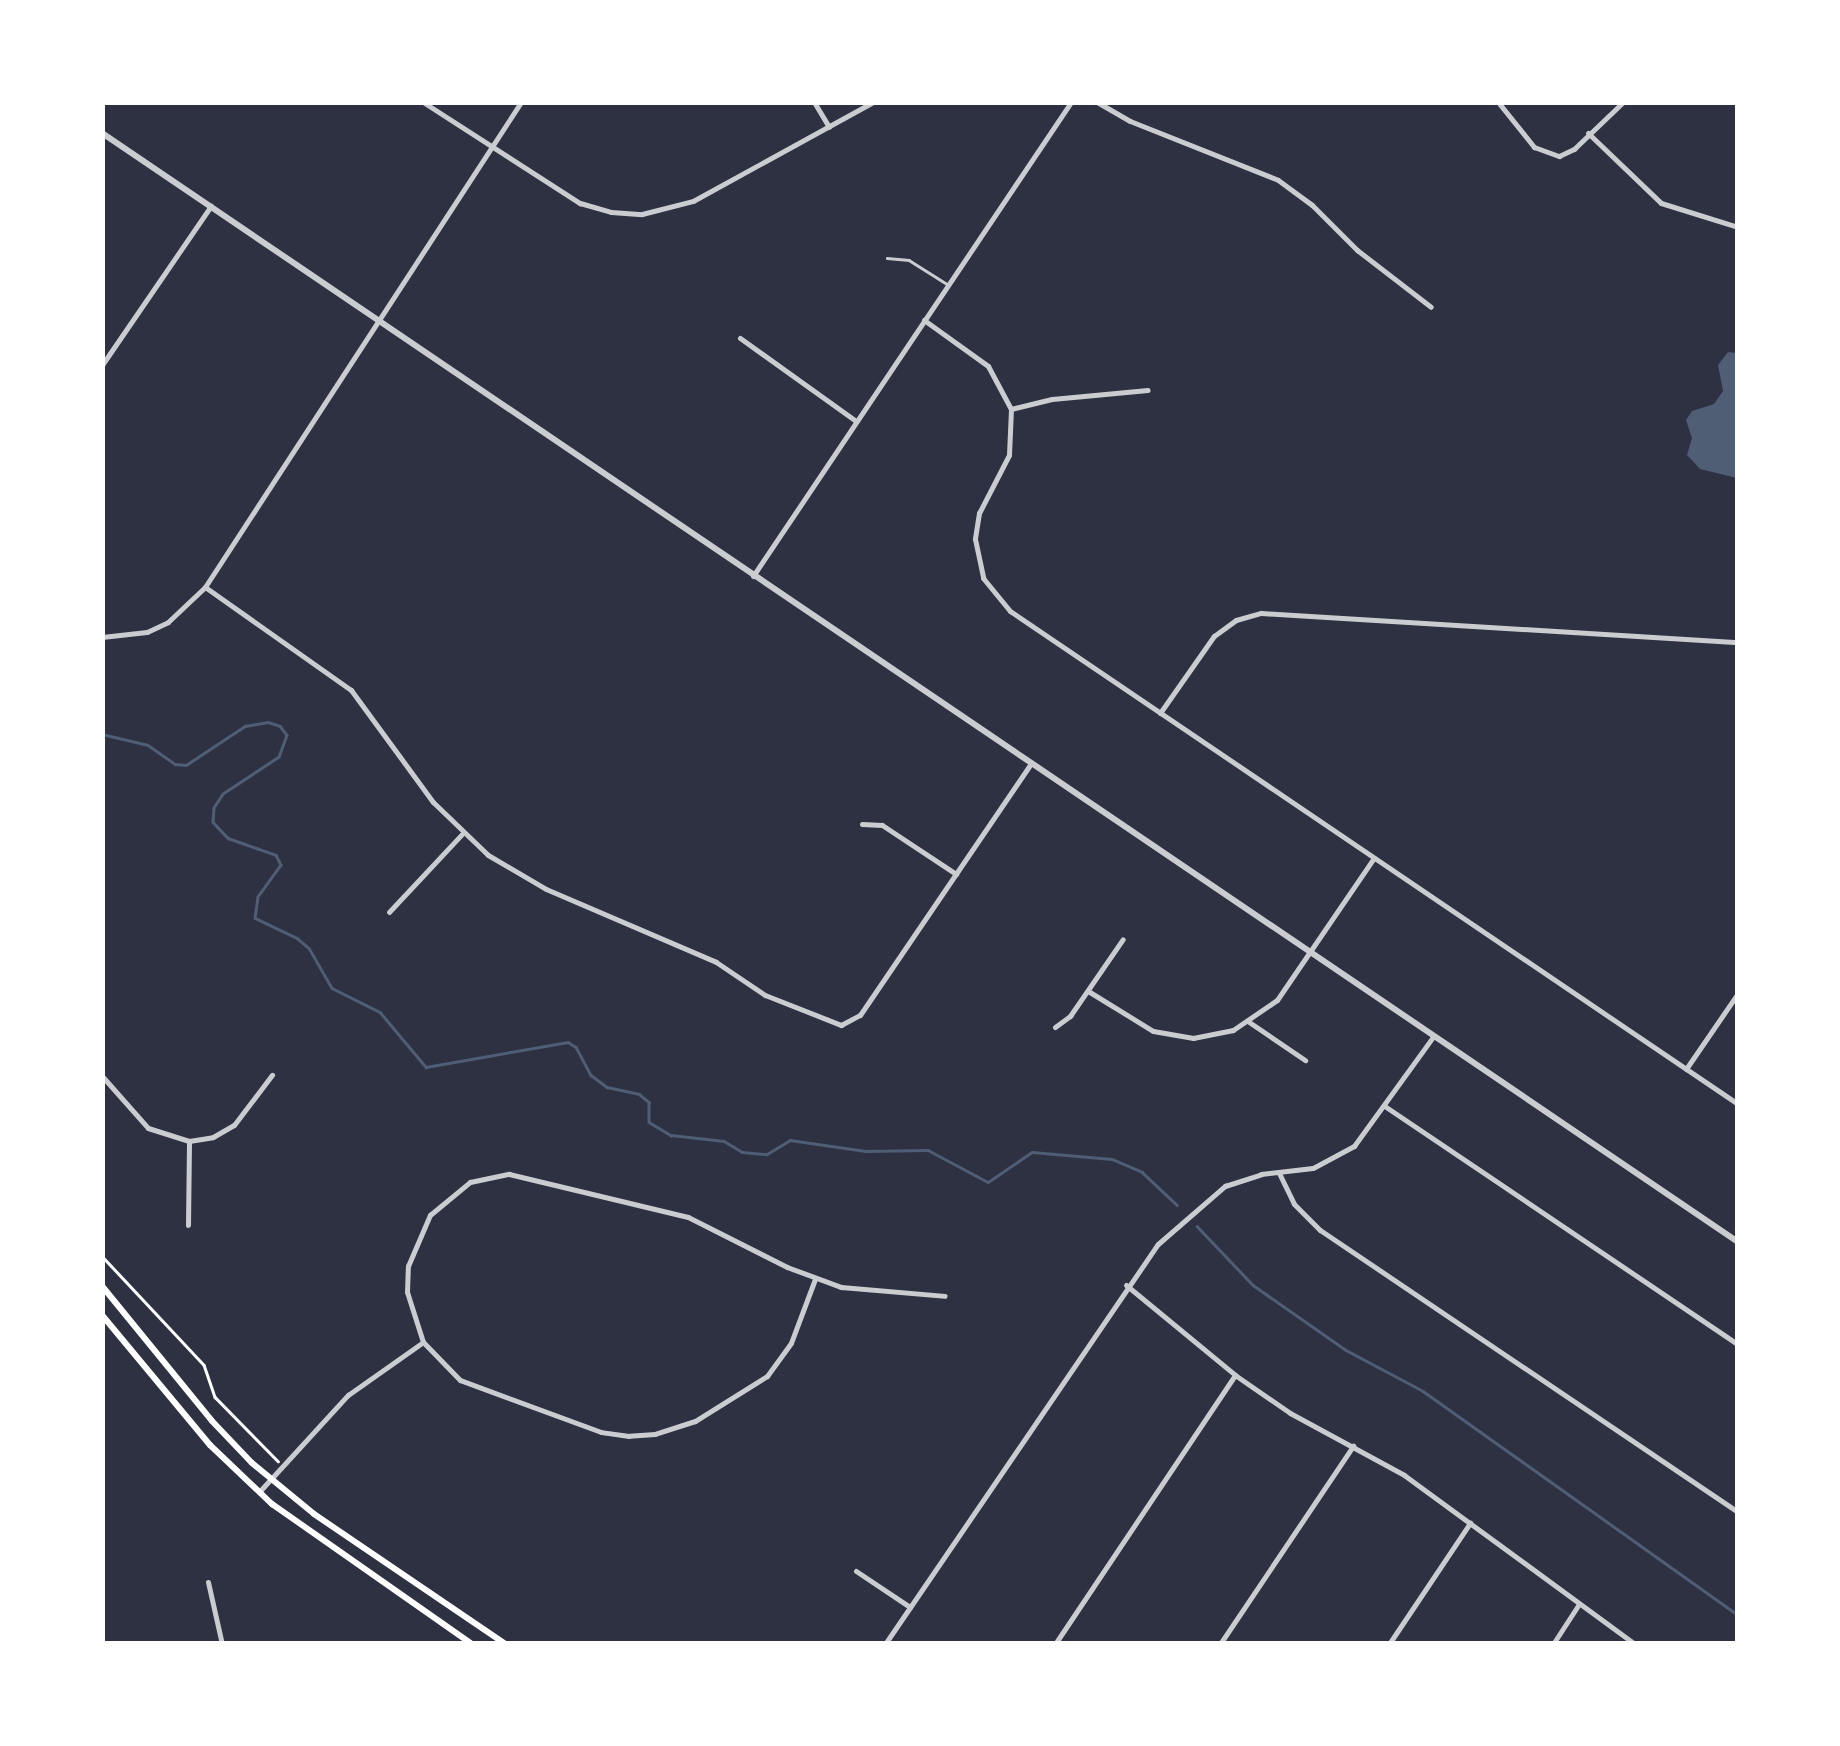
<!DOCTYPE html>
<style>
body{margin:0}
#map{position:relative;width:1840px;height:1746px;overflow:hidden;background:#2d3142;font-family:"Roboto Condensed",sans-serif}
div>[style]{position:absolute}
.water>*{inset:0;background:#4f5d75}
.stream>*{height:2.5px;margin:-1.25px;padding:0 1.25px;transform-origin:1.25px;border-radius:1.25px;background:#4f5d75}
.path>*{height:2.5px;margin:-1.25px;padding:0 1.25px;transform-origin:1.25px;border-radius:1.25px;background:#fff}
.service>*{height:2.5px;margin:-1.25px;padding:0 1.25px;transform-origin:1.25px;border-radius:1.25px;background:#caccd0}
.minor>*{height:5px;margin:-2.5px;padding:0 2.5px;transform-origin:2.5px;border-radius:2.5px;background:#caccd0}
.tertiary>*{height:6px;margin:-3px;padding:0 3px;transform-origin:3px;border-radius:3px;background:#caccd0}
.secondary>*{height:6px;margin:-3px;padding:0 3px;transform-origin:3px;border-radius:3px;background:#fff}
span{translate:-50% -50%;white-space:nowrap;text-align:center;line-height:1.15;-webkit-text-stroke:8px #fff;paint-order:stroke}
.frame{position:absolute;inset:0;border:105px solid #fff;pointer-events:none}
</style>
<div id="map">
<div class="water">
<div style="clip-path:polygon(1728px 352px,1737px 353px,1737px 478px,1700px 469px,1687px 455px,1692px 438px,1686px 420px,1692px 411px,1714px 404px,1723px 391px,1718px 365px)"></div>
</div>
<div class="stream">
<div style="left:102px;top:734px;width:47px;rotate:13.4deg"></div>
<div style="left:148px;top:745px;width:33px;rotate:35deg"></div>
<div style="left:175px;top:764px;width:11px;rotate:5deg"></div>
<div style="left:186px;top:765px;width:71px;rotate:-33.5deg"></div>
<div style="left:245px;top:726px;width:23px;rotate:-10deg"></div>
<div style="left:268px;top:722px;width:13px;rotate:18deg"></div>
<div style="left:280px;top:726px;width:11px;rotate:52deg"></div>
<div style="left:287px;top:735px;width:23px;rotate:110deg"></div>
<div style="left:279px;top:757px;width:67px;rotate:146.5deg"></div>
<div style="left:223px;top:794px;width:17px;rotate:123deg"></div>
<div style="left:214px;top:808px;width:14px;rotate:94deg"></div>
<div style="left:213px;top:822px;width:22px;rotate:47deg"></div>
<div style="left:228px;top:838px;width:51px;rotate:19.5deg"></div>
<div style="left:276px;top:855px;width:11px;rotate:63deg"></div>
<div style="left:281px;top:865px;width:39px;rotate:126deg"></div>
<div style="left:258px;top:897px;width:21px;rotate:98deg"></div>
<div style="left:255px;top:918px;width:47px;rotate:25.5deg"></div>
<div style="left:297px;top:938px;width:16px;rotate:40deg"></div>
<div style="left:309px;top:948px;width:46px;rotate:60.1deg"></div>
<div style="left:332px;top:988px;width:54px;rotate:26.6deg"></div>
<div style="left:380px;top:1012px;width:72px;rotate:50.1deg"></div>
<div style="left:426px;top:1067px;width:144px;rotate:-10deg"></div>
<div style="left:568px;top:1042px;width:9px;rotate:32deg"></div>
<div style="left:576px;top:1047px;width:32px;rotate:62deg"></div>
<div style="left:591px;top:1075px;width:20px;rotate:37deg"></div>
<div style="left:607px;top:1087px;width:33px;rotate:12deg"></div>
<div style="left:639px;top:1094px;width:13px;rotate:39deg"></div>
<div style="left:649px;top:1102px;width:20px;rotate:90deg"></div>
<div style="left:649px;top:1122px;width:26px;rotate:31deg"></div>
<div style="left:671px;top:1135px;width:53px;rotate:6.5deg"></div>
<div style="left:724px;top:1141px;width:21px;rotate:31deg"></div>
<div style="left:742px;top:1152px;width:25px;rotate:5deg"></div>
<div style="left:767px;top:1154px;width:27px;rotate:-31deg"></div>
<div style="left:790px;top:1140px;width:76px;rotate:8.3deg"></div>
<div style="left:865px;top:1151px;width:63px;rotate:-0.9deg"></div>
<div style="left:928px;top:1150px;width:68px;rotate:28.1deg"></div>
<div style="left:988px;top:1182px;width:53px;rotate:-34.3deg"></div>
<div style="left:1032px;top:1152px;width:80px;rotate:5deg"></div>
<div style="left:1112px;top:1159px;width:33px;rotate:23deg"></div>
<div style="left:1142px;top:1172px;width:48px;rotate:43.3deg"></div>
<div style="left:1197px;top:1226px;width:81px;rotate:46.5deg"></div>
<div style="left:1253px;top:1285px;width:113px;rotate:35deg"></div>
<div style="left:1346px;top:1350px;width:87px;rotate:28deg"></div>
<div style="left:1423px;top:1391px;width:387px;rotate:35.4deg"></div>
</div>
<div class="path">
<div style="left:102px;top:1256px;width:149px;rotate:46.9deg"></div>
<div style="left:204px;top:1365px;width:34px;rotate:71deg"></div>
<div style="left:215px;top:1397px;width:90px;rotate:45.5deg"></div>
</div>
<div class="service">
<div style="left:887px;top:258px;width:22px;rotate:5deg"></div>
<div style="left:909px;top:260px;width:45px;rotate:32.3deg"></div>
</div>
<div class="minor">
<div style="left:423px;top:102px;width:187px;rotate:32.8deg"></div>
<div style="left:580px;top:203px;width:32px;rotate:16deg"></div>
<div style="left:611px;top:212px;width:31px;rotate:4deg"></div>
<div style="left:642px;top:214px;width:53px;rotate:-14.3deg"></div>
<div style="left:693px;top:201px;width:205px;rotate:-28.8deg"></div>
<div style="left:814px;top:102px;width:29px;rotate:59deg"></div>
<div style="left:1097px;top:102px;width:38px;rotate:30deg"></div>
<div style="left:1130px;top:121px;width:159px;rotate:21.7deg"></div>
<div style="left:1278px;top:180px;width:42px;rotate:36.3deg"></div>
<div style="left:1312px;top:205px;width:64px;rotate:45deg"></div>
<div style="left:1357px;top:250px;width:93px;rotate:37.6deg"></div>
<div style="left:1498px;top:102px;width:58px;rotate:51.3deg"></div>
<div style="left:1534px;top:147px;width:27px;rotate:20deg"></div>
<div style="left:1559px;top:156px;width:17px;rotate:-25deg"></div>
<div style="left:1574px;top:149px;width:68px;rotate:-43.8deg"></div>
<div style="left:1588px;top:133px;width:101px;rotate:43.8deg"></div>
<div style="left:1661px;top:203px;width:81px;rotate:17.3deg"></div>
<div style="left:924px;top:320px;width:79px;rotate:35.7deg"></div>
<div style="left:988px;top:366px;width:49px;rotate:61.9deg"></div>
<div style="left:1011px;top:409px;width:46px;rotate:92.5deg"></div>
<div style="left:1009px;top:455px;width:65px;rotate:117.3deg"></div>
<div style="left:979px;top:513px;width:26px;rotate:99deg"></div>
<div style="left:975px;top:539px;width:40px;rotate:78deg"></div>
<div style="left:983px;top:578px;width:43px;rotate:50.7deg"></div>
<div style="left:1010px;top:611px;width:879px;rotate:34.11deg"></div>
<div style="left:740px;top:338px;width:143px;rotate:35.6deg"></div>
<div style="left:102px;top:365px;width:193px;rotate:-55.6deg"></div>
<div style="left:1011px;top:409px;width:42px;rotate:-13.7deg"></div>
<div style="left:1052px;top:399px;width:96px;rotate:-5.4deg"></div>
<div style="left:753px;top:576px;width:571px;rotate:-56.14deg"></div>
<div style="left:205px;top:587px;width:179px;rotate:35.2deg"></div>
<div style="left:351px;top:690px;width:139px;rotate:53.8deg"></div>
<div style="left:433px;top:802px;width:76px;rotate:43.9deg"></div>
<div style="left:488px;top:855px;width:67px;rotate:30.4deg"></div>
<div style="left:546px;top:889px;width:185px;rotate:23.2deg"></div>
<div style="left:716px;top:962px;width:59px;rotate:34deg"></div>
<div style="left:765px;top:995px;width:82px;rotate:21.5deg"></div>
<div style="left:841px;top:1025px;width:21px;rotate:-28deg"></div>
<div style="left:860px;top:1015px;width:302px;rotate:-55.8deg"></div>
<div style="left:102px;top:637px;width:45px;rotate:-6.3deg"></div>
<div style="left:147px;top:632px;width:23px;rotate:-25deg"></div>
<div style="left:168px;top:622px;width:51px;rotate:-43.4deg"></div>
<div style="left:205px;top:587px;width:579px;rotate:-56.91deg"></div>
<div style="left:1160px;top:713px;width:94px;rotate:-55deg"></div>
<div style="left:1214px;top:636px;width:27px;rotate:-36deg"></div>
<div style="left:1236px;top:620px;width:26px;rotate:-16deg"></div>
<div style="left:1261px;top:613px;width:478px;rotate:3.5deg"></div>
<div style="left:862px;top:824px;width:20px;rotate:3deg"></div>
<div style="left:882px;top:825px;width:89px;rotate:33.5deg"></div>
<div style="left:389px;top:912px;width:107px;rotate:-46.9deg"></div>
<div style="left:1088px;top:991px;width:76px;rotate:31.6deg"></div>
<div style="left:1153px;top:1031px;width:41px;rotate:9.9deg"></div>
<div style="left:1193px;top:1038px;width:41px;rotate:-11.3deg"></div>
<div style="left:1233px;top:1030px;width:53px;rotate:-34.3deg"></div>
<div style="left:1277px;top:1000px;width:172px;rotate:-55.7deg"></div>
<div style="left:1249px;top:1022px;width:68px;rotate:34.2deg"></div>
<div style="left:1055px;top:1027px;width:19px;rotate:-36deg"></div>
<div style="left:1070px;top:1016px;width:93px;rotate:-55.5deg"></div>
<div style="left:1686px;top:1069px;width:92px;rotate:-55.6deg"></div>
<div style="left:102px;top:1076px;width:69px;rotate:48.5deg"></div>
<div style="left:148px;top:1128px;width:43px;rotate:17.6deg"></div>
<div style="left:189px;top:1141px;width:24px;rotate:-9deg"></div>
<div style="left:213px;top:1137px;width:24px;rotate:-30deg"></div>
<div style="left:234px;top:1125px;width:63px;rotate:-52.8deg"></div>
<div style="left:1386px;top:1107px;width:424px;rotate:34deg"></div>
<div style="left:1279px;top:1173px;width:34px;rotate:64deg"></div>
<div style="left:1294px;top:1204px;width:37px;rotate:45deg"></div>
<div style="left:1320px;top:1230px;width:504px;rotate:34.01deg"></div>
<div style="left:188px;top:1225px;width:84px;rotate:-89.3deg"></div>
<div style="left:815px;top:1279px;width:68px;rotate:110.6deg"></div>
<div style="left:791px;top:1343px;width:41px;rotate:126deg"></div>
<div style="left:767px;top:1376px;width:85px;rotate:148deg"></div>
<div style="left:695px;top:1421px;width:42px;rotate:162deg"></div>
<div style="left:655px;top:1434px;width:26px;rotate:176deg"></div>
<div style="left:629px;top:1436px;width:28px;rotate:-172deg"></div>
<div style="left:601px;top:1432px;width:150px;rotate:-159.8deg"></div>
<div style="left:460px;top:1380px;width:53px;rotate:-134.2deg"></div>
<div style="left:423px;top:1342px;width:52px;rotate:-107.7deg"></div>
<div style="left:407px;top:1292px;width:26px;rotate:-88deg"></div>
<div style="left:408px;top:1266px;width:56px;rotate:-66.7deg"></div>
<div style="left:430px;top:1215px;width:52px;rotate:-39.5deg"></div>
<div style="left:470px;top:1182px;width:40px;rotate:-12deg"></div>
<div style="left:509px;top:1174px;width:184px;rotate:13.5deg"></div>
<div style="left:688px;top:1217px;width:111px;rotate:26.8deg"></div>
<div style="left:787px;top:1267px;width:58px;rotate:20.3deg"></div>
<div style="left:841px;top:1287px;width:104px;rotate:4.9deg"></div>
<div style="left:1126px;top:1285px;width:141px;rotate:39.5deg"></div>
<div style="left:1235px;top:1375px;width:67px;rotate:34.6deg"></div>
<div style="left:1290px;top:1413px;width:130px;rotate:28.5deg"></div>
<div style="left:1404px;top:1475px;width:286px;rotate:36.2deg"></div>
<div style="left:259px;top:1492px;width:132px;rotate:-47.5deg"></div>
<div style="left:348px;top:1395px;width:92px;rotate:-35.2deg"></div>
<div style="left:856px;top:1571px;width:65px;rotate:33.7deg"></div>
<div style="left:208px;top:1582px;width:64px;rotate:77.3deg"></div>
<div style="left:885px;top:1644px;width:484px;rotate:-55.7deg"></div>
<div style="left:1158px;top:1244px;width:89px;rotate:-40.9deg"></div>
<div style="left:1225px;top:1186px;width:38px;rotate:-18deg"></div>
<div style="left:1261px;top:1174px;width:52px;rotate:-6.6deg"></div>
<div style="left:1313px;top:1168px;width:47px;rotate:-28.2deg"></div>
<div style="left:1354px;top:1146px;width:135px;rotate:-54.1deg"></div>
<div style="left:1055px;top:1644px;width:324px;rotate:-56.2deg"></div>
<div style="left:1220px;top:1644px;width:239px;rotate:-56.1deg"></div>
<div style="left:1389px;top:1644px;width:146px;rotate:-56.2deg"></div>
<div style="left:1553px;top:1644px;width:48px;rotate:-57deg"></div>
</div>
<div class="tertiary">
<div style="left:102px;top:133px;width:1976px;rotate:34.13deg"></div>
</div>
<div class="secondary">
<div style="left:102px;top:1286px;width:174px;rotate:50.8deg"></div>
<div style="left:212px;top:1421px;width:58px;rotate:46.4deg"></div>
<div style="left:252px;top:1463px;width:80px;rotate:39.4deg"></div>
<div style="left:314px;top:1514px;width:231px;rotate:34.2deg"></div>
<div style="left:102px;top:1315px;width:169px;rotate:50.3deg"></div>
<div style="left:210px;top:1445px;width:86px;rotate:43.6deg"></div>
<div style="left:272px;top:1504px;width:244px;rotate:35deg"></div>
</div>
<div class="frame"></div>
</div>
